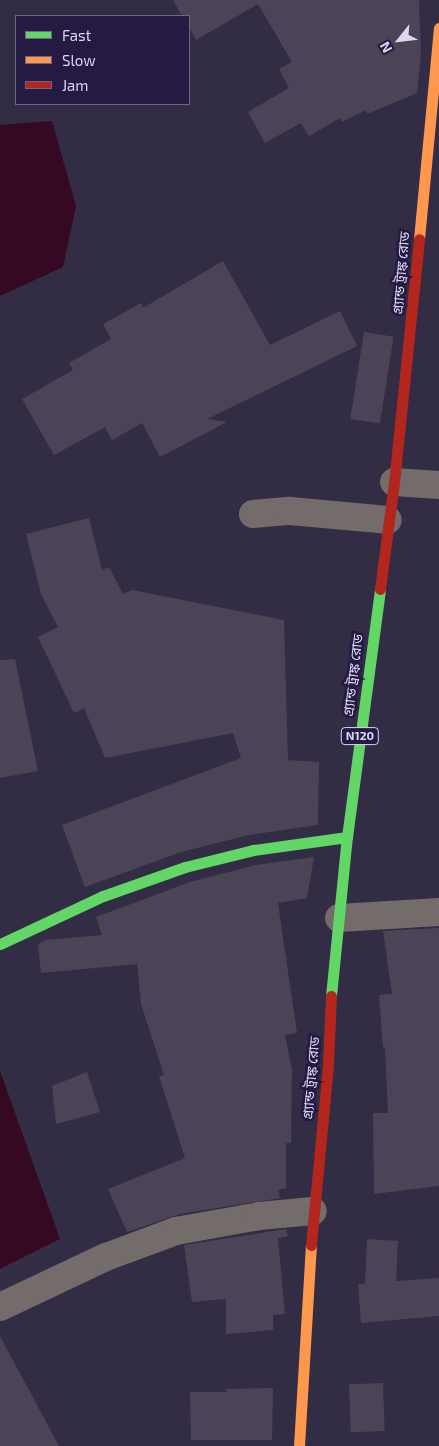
<!DOCTYPE html>
<meta charset="utf-8">
<style>
body{margin:0}
#map{position:relative;width:439px;height:1446px;overflow:hidden;background:#322d44;font-family:"Exo 2","Noto Sans Bengali",sans-serif}
div>[style]{position:absolute}
.water>*{inset:0;background:#350922}
.building>*{inset:0;background:#4b4456;transform-origin:0 0}
.street>*{height:28px;margin:-14px;padding:0 14px;transform-origin:14px;border-radius:14px;background:#736c6b}
.fast>*{height:11px;margin:-5.5px;padding:0 5.5px;transform-origin:5.5px;border-radius:5.5px;background:#63d668}
.slow>*{height:11px;margin:-5.5px;padding:0 5.5px;transform-origin:5.5px;border-radius:5.5px;background:#ff974d}
.jam>*{height:11px;margin:-5.5px;padding:0 5.5px;transform-origin:5.5px;border-radius:5.5px;background:#b3261e}
span{translate:-50% -50%;white-space:nowrap;text-align:center;line-height:1.15;-webkit-text-stroke:5px #241a42;paint-order:stroke}
.shield-label span{padding:1px 4px;background:#241a42;border:1px solid;border-radius:4px;-webkit-text-stroke-width:0}
.shield-label{font-size:12px;color:#dbd7f2;font-weight:700}
.street-label{font-size:14px;color:#dbd7f2}
.legend{position:absolute;left:15px;top:15px;width:175px;height:90px;box-sizing:border-box;background:#241a42;border:1px solid #6d6688;margin:0;padding:6px 9px;list-style:none;font-size:15px;color:#dbd7f2}
.legend li{display:flex;align-items:center;gap:10px;height:25px}
.legend b{width:25px;border:1px solid #6d6688}
.north{position:absolute;left:374px;top:15px;width:50px;height:50px;-webkit-text-stroke:4px #241a42;paint-order:stroke;rotate:241deg;font-size:14px;font-weight:700;line-height:20px;text-align:center;color:#dbd7f2}
.north::after{content:'';display:block;margin:auto;width:18px;height:22px;background:#dbd7f2;clip-path:polygon(50% 0,100% 100%,50% 72%,0 100%)}
</style>
<div id="map">
<div class="water">
<div style="clip-path:polygon(52px 121px,76px 206px,63px 267px,0 296px,0 125px)"></div>
<div style="clip-path:polygon(0 1071px,60px 1239px,0 1269px)"></div>
</div>
<div class="building">
<div style="clip-path:polygon(173px 0,419px 0,421px 53px,417px 93px,367px 114px,366px 110px,342px 122px,340px 118px,309px 136px,301px 123px,265px 143px,248px 112px,289px 88px,279px 69px,292px 62px,258px 4px,196px 40px,189px 27px,189px 16px,182px 16px)"></div>
<div style="clip-path:polygon(223px 261px,270px 345px,340px 311px,357px 346px,207px 419px,227px 422px,160px 457px,142px 423px,112px 440px,105px 427px,54px 455px,22px 399px,73px 370px,69px 363px,111px 339px,103px 324px,141px 303px,143px 308px)"></div>
<div style="left:364px;top:332px;width:30px;height:88px;rotate:9deg"></div>
<div style="clip-path:polygon(89px 518px,102px 570px,109px 567px,123px 594px,132px 590px,284px 620px,288px 760px,319px 762px,318px 825px,249px 835px,181px 852px,85px 887px,62px 825px,241px 758px,233px 733px,105px 758px,84px 708px,74px 713px,38px 637px,58px 627px,41px 594px,26px 534px)"></div>
<div style="clip-path:polygon(15px 659px,38px 771px,0 778px,0 660px)"></div>
<div style="clip-path:polygon(314px 857px,307px 898px,278px 903px,297px 1033px,285px 1035px,292px 1070px,291px 1143px,286px 1143px,286px 1188px,278px 1190px,280px 1198px,180px 1214px,127px 1232px,108px 1189px,185px 1158px,159px 1076px,164px 1075px,141px 1004px,137px 964px,41px 973px,38px 944px,46px 940px,102px 935px,96px 917px,190px 882px,256px 865px)"></div>
<div style="clip-path:polygon(439px 928px,439px 1186px,374px 1194px,373px 1113px,388px 1113px,385px 1047px,383px 1047px,379px 995px,392px 994px,383px 931px)"></div>
<div style="clip-path:polygon(87px 1072px,100px 1112px,56px 1124px,52px 1086px)"></div>
<div style="clip-path:polygon(286px 1229px,288px 1236px,278px 1238px,285px 1314px,273px 1315px,273px 1330px,226px 1334px,226px 1299px,192px 1302px,184px 1245px)"></div>
<div style="clip-path:polygon(367px 1239px,398px 1241px,396px 1281px,439px 1278px,439px 1316px,361px 1323px,358px 1284px,365px 1284px)"></div>
<div style="clip-path:polygon(0 1336px,59px 1446px,0 1446px)"></div>
<div style="left:383px;top:1383px;width:48px;height:34px;rotate:88deg"></div>
<div style="clip-path:polygon(273px 1388px,272px 1440px,191px 1440px,190px 1392px,226px 1392px,226px 1389px)"></div>
</div>
<div class="street">
<div style="left:394px;top:482px;width:45px;rotate:3.8deg"></div>
<div style="left:253px;top:514px;width:37px;rotate:-5deg"></div>
<div style="left:290px;top:511px;width:98px;rotate:5.2deg"></div>
<div style="left:339px;top:918px;width:100px;rotate:-3.4deg"></div>
<div style="left:0;top:1307px;width:117px;rotate:-25.3deg"></div>
<div style="left:106px;top:1257px;width:75px;rotate:-20.4deg"></div>
<div style="left:176px;top:1231px;width:84px;rotate:-10.2deg"></div>
<div style="left:259px;top:1216px;width:54px;rotate:-5.3deg"></div>
</div>
<div class="fast">
<div style="left:0;top:944px;width:114px;rotate:-25deg"></div>
<div style="left:103px;top:896px;width:87px;rotate:-19.5deg"></div>
<div style="left:185px;top:867px;width:70px;rotate:-14deg"></div>
<div style="left:253px;top:850px;width:95px;rotate:-7.9deg"></div>
<div style="left:331px;top:996px;width:160px;rotate:-84.3deg"></div>
<div style="left:347px;top:837px;width:250px;rotate:-82.4deg"></div>
</div>
<div class="slow">
<div style="left:419px;top:239px;width:212px;rotate:-84.6deg"></div>
<div style="left:299px;top:1446px;width:201px;rotate:-86.6deg"></div>
</div>
<div class="jam">
<div style="left:380px;top:589px;width:108px;rotate:-82.5deg"></div>
<div style="left:394px;top:482px;width:244px;rotate:-84.1deg"></div>
<div style="left:311px;top:1245px;width:181px;rotate:-84.6deg"></div>
<div style="left:328px;top:1065px;width:69px;rotate:-87.5deg"></div>
</div>
<div class="shield-label">
<span style="left:360px;top:736px">N120</span>
</div>
<div class="street-label">
<span style="left:401px;top:273px;rotate:-85deg">গ্র্যান্ড ট্রাঙ্ক রোড</span>
<span style="left:353px;top:675px;rotate:-83deg">গ্র্যান্ড ট্রাঙ্ক রোড</span>
<span style="left:311px;top:1078px;rotate:-85deg">গ্র্যান্ড ট্রাঙ্ক রোড</span>
</div>
<ul class="legend">
<li><b style="height:6px;background:#63d668"></b>Fast</li>
<li><b style="height:6px;background:#ff974d"></b>Slow</li>
<li><b style="height:6px;background:#b3261e"></b>Jam</li>
</ul>
<div class="north">N</div>
</div>
